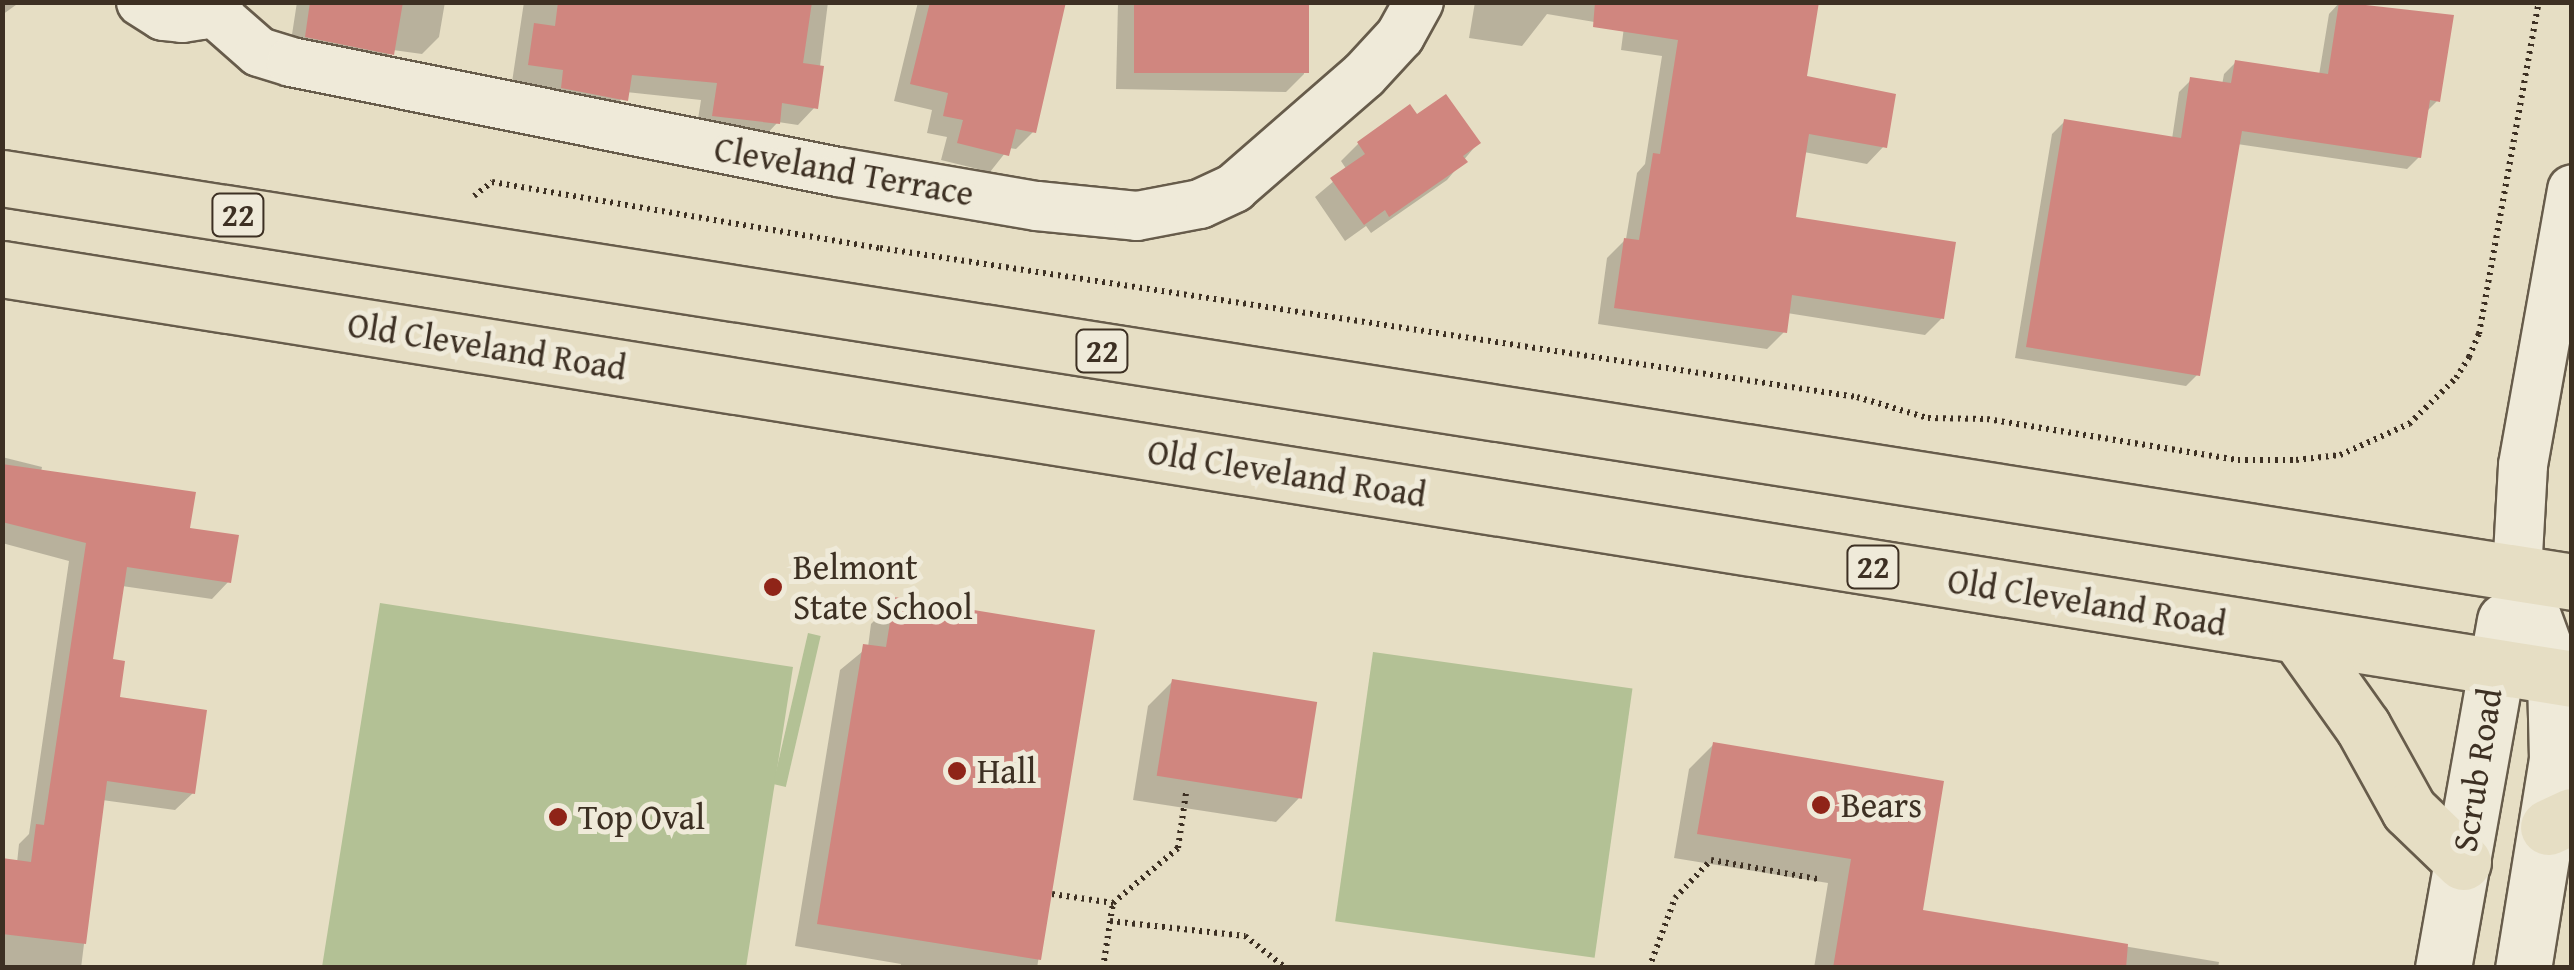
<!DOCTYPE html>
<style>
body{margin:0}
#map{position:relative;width:2574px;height:970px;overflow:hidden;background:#e6dec4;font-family:"Gentium Book Plus",serif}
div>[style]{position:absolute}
.green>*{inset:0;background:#b3c195;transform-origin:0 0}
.shadow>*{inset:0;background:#0003}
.building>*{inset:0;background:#d0867f;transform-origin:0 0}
.path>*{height:6px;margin-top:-3px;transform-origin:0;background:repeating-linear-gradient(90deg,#3d3023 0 2.5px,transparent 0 7.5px)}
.roads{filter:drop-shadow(2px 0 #675c4b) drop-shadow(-2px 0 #675c4b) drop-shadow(0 2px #675c4b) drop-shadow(0 -2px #675c4b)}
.street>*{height:48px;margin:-24px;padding:0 24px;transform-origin:24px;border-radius:24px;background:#efead9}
.secondary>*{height:55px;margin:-27.5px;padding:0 27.5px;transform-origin:27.5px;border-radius:27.5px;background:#efead9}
.highway>*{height:55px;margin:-27.5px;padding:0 27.5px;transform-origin:27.5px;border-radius:27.5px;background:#e6dec4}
.dots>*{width:28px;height:28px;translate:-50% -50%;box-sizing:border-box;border:5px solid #efead9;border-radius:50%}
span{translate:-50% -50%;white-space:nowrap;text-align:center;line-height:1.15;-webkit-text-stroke:10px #efead9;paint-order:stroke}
.shield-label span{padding:2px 8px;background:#efead9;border:2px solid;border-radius:8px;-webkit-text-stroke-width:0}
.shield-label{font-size:32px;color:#3d3023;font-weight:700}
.street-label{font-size:35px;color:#3d3023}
.poi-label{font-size:35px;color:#3d3023}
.left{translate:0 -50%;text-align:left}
.frame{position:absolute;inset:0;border:5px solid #3d3023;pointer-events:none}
</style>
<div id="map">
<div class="green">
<div style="clip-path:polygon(380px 603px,793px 667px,746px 967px,322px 967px)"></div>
<div style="left:808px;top:633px;width:13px;height:155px;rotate:13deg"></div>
<div style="left:1373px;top:652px;width:262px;height:272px;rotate:8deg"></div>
</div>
<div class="shadow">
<div style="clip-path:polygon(2px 2px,20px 2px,2px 15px)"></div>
<div style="clip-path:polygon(297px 2px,445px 2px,439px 37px,422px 54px,393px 50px,374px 71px,289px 54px)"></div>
<div style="clip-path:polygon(524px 2px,828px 2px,815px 107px,798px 125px,778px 122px,760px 141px,696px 132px,701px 100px,626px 92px,608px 117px,545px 105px,547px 87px,512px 82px)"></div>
<div style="clip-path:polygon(918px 2px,1063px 2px,1033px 132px,1016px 149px,1009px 148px,990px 172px,941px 160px,947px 137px,927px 133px,932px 110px,894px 101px)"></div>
<div style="clip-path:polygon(1118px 2px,1307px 2px,1304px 74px,1286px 92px,1116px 89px)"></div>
<div style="clip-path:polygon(1475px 2px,1816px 2px,1804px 78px,1884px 146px,1867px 164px,1804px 152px,1793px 219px,1942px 318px,1925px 335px,1787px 313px,1784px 332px,1767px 349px,1598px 324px,1607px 258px,1626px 239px,1637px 173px,1645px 164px,1662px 56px,1621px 50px,1624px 27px,1547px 14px,1522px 46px,1469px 38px)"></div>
<div style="clip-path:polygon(2340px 2px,2451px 18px,2438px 100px,2425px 113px,2419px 157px,2407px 169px,2237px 144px,2198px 374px,2186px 386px,2015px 358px,2052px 134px,2064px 122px,2172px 139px,2179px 92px,2191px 80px,2222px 85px,2224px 74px,2236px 62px,2319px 75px,2329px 14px)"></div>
<div style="clip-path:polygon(1416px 117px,1478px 143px,1447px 180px,1371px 233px,1366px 226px,1345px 241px,1315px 197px,1347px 170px,1341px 161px,1358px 144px)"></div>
<div style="clip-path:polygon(2px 457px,42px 467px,41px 472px,187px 530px,229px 581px,212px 599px,122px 586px,111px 661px,117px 699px,193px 793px,175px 810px,102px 800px,81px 968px,2px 968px,2px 861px,17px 863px,19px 844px,29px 834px,69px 561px,2px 543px)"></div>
<div style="clip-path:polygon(895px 600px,1092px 632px,1037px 968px,900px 968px,901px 964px,795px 946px,840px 670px,868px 647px,871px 624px)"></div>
<div style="clip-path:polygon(1172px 682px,1300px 797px,1276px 822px,1133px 800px,1148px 706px)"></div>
<div style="clip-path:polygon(1713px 745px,1920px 912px,2219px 962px,2218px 968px,1814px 968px,1828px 883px,1674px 858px,1689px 769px)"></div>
</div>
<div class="building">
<div style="clip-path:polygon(310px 2px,403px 2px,394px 55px,305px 37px)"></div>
<div style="clip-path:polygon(558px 2px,812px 2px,803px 63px,824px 66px,818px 109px,782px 103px,780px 124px,712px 116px,717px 83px,632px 75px,628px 101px,561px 88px,563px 70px,528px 65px,534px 23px,555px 26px)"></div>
<div style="clip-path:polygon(930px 2px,1066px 2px,1036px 133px,1016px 129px,1009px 156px,957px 143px,963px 120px,943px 116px,948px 93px,910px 84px)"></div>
<div style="left:1134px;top:2px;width:175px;height:71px"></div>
<div style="clip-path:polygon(1595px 2px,1819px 2px,1807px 76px,1896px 94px,1887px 148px,1809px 134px,1796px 217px,1956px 242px,1944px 319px,1792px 295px,1787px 333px,1614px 308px,1624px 238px,1639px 240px,1653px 153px,1660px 154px,1678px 40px,1593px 27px)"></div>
<div style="clip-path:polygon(2339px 2px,2454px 15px,2440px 102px,2430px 100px,2421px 158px,2242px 131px,2200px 376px,2026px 347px,2064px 119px,2181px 138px,2190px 77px,2231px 83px,2235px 60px,2328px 74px)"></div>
<div style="clip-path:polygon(1446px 94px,1481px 143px,1463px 156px,1468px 162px,1389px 217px,1385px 210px,1364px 225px,1330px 178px,1365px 154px,1357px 142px,1410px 104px,1417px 114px)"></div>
<div style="clip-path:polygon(2px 464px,196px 492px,190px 528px,239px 535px,231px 583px,127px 567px,113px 659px,125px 661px,120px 697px,207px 710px,195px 794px,107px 781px,86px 944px,2px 934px,2px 858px,31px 862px,36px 824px,44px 825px,86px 543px,2px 522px)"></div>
<div style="clip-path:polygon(894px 597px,1095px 630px,1041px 960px,817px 924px,863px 644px,886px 647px)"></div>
<div style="left:1172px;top:679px;width:147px;height:98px;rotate:9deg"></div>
<div style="clip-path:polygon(1713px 742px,1944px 781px,1923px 910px,2128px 944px,2126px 968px,1833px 968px,1851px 859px,1697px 834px)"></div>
</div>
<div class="path">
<div style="left:474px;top:196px;width:23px;rotate:-38deg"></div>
<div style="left:492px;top:182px;width:394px;rotate:9.7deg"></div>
<div style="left:880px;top:248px;width:988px;rotate:8.67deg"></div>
<div style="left:1857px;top:397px;width:74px;rotate:16.5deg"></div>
<div style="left:1928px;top:418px;width:59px;rotate:1deg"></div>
<div style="left:1987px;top:419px;width:254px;rotate:9.3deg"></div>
<div style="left:2238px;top:460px;width:58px"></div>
<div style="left:2296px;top:460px;width:44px;rotate:-6.5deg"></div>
<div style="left:2340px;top:455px;width:76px;rotate:-24.2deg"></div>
<div style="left:2409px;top:424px;width:66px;rotate:-44.4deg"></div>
<div style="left:2456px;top:378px;width:25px;rotate:-58deg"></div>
<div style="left:2469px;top:357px;width:25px;rotate:-67deg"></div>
<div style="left:2479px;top:334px;width:337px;rotate:-79.8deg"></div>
<div style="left:1052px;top:894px;width:62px;rotate:8.4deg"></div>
<div style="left:1110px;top:921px;width:136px;rotate:6.3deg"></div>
<div style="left:1245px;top:936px;width:52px;rotate:38deg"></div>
<div style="left:1103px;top:968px;width:66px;rotate:-81.3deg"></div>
<div style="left:1113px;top:903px;width:85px;rotate:-40.2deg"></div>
<div style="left:1178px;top:848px;width:56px;rotate:-81.7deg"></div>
<div style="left:1649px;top:968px;width:75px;rotate:-69.6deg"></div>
<div style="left:1675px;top:898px;width:52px;rotate:-46.5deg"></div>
<div style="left:1711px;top:860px;width:109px;rotate:10.1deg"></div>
</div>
<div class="roads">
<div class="street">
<div style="left:141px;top:2px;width:26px;rotate:32deg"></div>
<div style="left:163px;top:16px;width:19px;rotate:6deg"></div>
<div style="left:182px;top:18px;width:19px;rotate:-9deg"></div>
<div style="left:201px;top:15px;width:22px;rotate:-36deg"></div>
<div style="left:210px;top:9px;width:65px;rotate:41.3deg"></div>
<div style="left:259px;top:52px;width:34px;rotate:17deg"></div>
<div style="left:291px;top:62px;width:558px;rotate:11.37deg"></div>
<div style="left:838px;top:172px;width:202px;rotate:9.7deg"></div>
<div style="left:1037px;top:206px;width:100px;rotate:5.7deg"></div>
<div style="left:1137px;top:216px;width:64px;rotate:-10.8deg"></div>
<div style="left:1200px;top:204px;width:38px;rotate:-25deg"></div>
<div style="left:1234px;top:188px;width:172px;rotate:-41deg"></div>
<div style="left:1364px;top:75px;width:53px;rotate:-47.3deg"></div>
<div style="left:1400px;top:36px;width:39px;rotate:-61deg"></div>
<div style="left:2517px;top:573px;width:108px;rotate:-86.8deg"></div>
<div style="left:2523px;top:465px;width:280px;rotate:-79.9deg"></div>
</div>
<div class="secondary">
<div style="left:2517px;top:573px;width:111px;rotate:69.9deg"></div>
<div style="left:2555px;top:677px;width:82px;rotate:88.6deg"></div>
<div style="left:2557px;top:759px;width:212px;rotate:99.2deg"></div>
<div style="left:2443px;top:968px;width:353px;rotate:-79.9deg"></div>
</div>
<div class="highway">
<div style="left:2px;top:178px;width:2602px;rotate:8.93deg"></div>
<div style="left:2px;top:269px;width:2602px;rotate:9.06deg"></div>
<div style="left:2299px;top:637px;width:110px;rotate:54.6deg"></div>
<div style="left:2363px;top:727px;width:95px;rotate:61deg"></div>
<div style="left:2409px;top:810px;width:75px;rotate:43.9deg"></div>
<div style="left:2548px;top:827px;width:26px;rotate:-25deg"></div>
</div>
</div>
<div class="dots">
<div style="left:773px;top:587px;background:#8f2418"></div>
<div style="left:957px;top:771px;background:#8f2418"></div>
<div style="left:1821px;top:805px;background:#8f2418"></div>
<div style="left:558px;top:817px;background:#8f2418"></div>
</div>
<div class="shield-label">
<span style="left:238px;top:215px">22</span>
<span style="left:1102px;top:351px">22</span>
<span style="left:1873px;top:567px">22</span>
</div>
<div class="street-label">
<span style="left:844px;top:171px;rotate:10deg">Cleveland Terrace</span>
<span style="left:487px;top:346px;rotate:9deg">Old Cleveland Road</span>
<span style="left:1287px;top:473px;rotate:9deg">Old Cleveland Road</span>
<span style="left:2087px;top:602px;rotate:9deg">Old Cleveland Road</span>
<span style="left:2477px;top:770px;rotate:-81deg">Scrub Road</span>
</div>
<div class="poi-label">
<span class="left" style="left:793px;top:587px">Belmont<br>State School</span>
<span class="left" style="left:977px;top:771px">Hall</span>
<span class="left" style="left:1841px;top:805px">Bears</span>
<span class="left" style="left:578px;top:817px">Top Oval</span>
</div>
<div class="frame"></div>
</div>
